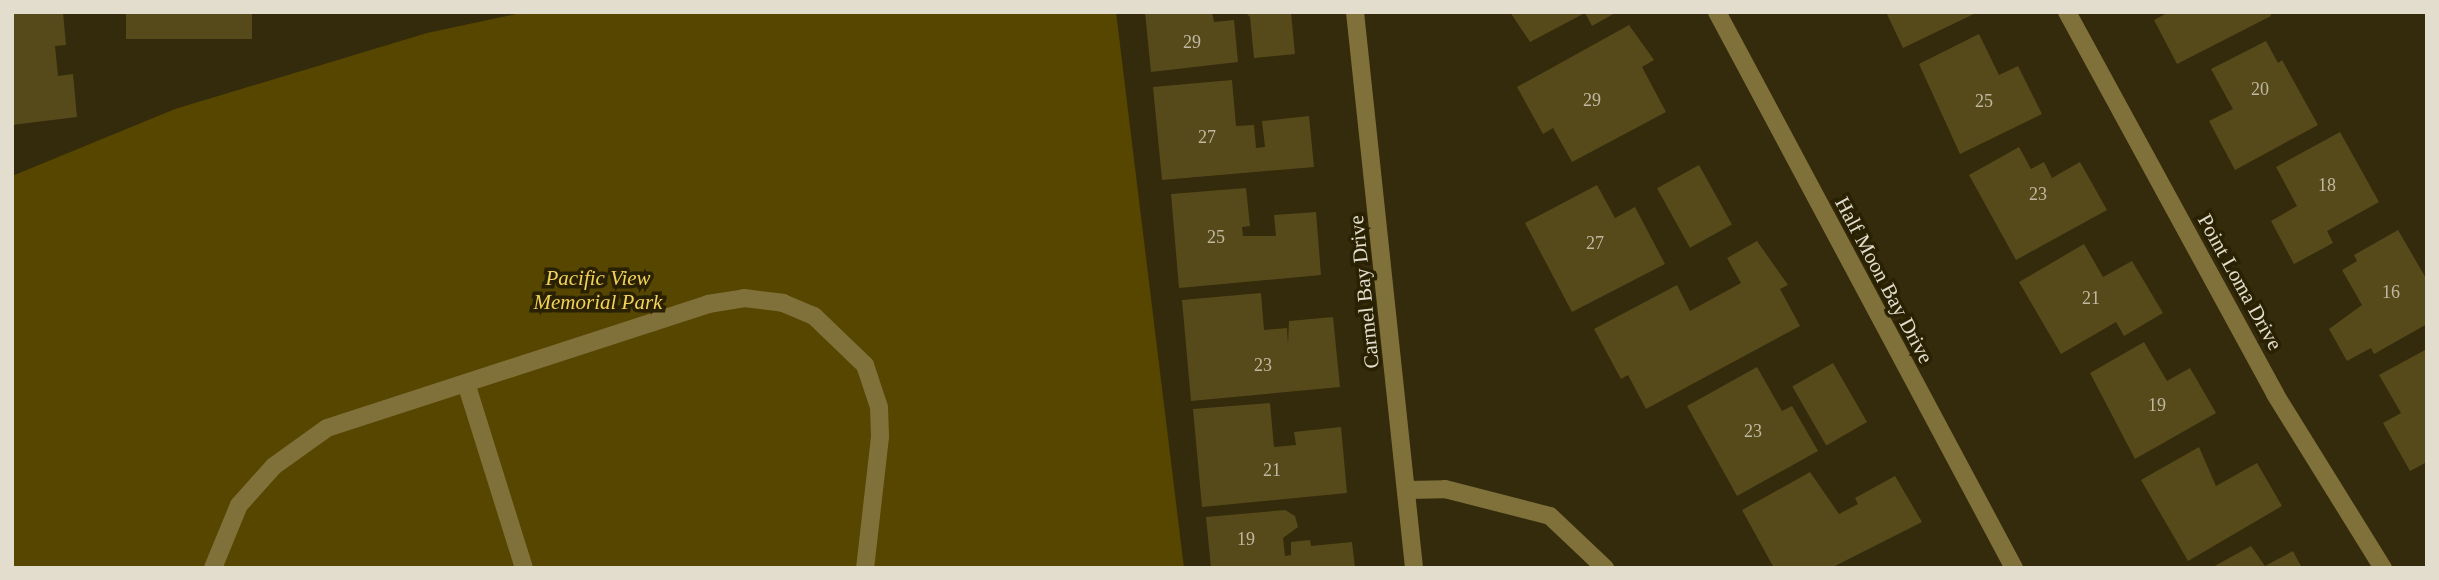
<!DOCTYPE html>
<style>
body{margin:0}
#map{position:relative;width:2439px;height:580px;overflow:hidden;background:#332b0b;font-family:Georgia,serif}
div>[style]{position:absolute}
.green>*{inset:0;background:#564600}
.building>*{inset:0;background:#564a1b;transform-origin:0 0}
.minor>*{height:18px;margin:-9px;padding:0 9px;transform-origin:9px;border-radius:9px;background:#80713a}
span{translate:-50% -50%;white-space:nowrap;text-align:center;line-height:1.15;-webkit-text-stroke:7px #292102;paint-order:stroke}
.number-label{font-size:18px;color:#bfb8a0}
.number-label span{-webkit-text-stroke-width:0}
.park-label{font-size:21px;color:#f2d25b;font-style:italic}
.street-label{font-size:21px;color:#e2ddcc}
.frame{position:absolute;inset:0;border:14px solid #e2ddcc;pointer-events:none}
</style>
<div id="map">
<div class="green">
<div style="clip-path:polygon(525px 12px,1116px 12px,1184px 568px,12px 568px,12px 176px,175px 109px,427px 33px)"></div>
</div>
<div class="building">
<div style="clip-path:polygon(12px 12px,63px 12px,66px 45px,55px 46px,58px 76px,73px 74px,77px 117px,12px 125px)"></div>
<div style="left:126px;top:12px;width:126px;height:27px"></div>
<div style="clip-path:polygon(1145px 12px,1212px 12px,1214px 22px,1234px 20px,1238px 62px,1151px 72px)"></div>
<div style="clip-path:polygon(1291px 12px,1295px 54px,1254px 58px,1250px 17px,1246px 13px)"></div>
<div style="clip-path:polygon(1510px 12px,1617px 12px,1592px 26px,1585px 13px,1530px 42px)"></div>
<div style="clip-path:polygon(1886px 12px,1978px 12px,1903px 48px)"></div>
<div style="clip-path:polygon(2169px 12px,2270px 12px,2271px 16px,2177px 64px,2154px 20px)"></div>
<div style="clip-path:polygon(1629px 25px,1654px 60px,1642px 67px,1666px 112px,1572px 162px,1553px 128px,1543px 134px,1517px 87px)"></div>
<div style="clip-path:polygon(1979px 34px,1999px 75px,2018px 66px,2042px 114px,1960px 154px,1919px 64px)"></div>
<div style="clip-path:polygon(2266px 41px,2278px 63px,2282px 60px,2318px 125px,2235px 170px,2209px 121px,2233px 109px,2211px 69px)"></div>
<div style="clip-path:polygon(1232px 80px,1236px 126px,1254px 125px,1256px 148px,1265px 147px,1262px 121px,1309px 116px,1314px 167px,1162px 180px,1153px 87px)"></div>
<div style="clip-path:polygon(2340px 132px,2379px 202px,2327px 231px,2333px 243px,2294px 264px,2271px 221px,2297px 206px,2276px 167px)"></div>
<div style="clip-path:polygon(2019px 147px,2031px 169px,2044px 162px,2052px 178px,2080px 162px,2107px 210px,2016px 260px,1969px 175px)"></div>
<div style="left:1699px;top:165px;width:68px;height:48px;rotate:61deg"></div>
<div style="clip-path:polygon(1597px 185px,1615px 218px,1635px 207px,1665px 264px,1572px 312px,1525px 223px)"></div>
<div style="clip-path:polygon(1246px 188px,1250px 226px,1242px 227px,1243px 236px,1276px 236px,1274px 215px,1316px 212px,1321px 275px,1179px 288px,1171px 194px)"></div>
<div style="clip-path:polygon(2398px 230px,2427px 280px,2427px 324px,2374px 354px,2371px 348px,2347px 361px,2329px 329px,2362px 305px,2342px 270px,2357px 261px,2354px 255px)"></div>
<div style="clip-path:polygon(1757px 241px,1788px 285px,1780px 289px,1800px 326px,1646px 409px,1628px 375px,1621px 379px,1594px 329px,1677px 285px,1690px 311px,1741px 283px,1727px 258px)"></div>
<div style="clip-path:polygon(2084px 244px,2103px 277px,2132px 261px,2163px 313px,2124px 336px,2116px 322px,2061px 354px,2019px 282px)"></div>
<div style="clip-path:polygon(1261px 293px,1264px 330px,1287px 328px,1288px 344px,1289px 321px,1333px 317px,1340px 387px,1191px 401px,1182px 300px)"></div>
<div style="clip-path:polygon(2144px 342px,2167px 381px,2190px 368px,2216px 413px,2135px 459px,2090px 373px)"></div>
<div style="clip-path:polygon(2427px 349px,2427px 462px,2410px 471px,2383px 423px,2401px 413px,2379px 375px)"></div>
<div style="left:1833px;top:363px;width:68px;height:47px;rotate:60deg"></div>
<div style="clip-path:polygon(1757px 367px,1782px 411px,1792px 406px,1818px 451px,1737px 496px,1687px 406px)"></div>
<div style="clip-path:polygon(1270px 403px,1274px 447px,1296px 445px,1294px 432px,1341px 427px,1347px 493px,1202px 507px,1193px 409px)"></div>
<div style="clip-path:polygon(2199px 447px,2216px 486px,2257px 463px,2282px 506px,2188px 561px,2141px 480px)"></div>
<div style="clip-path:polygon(1810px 472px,1839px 514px,1858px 504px,1855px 498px,1895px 476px,1922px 522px,1831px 568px,1774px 568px,1742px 510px)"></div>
<div style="clip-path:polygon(1285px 510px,1295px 516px,1298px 527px,1283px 538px,1285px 556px,1291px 555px,1291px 542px,1310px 540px,1311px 546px,1352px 542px,1355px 568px,1211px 568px,1206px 517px)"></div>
<div style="clip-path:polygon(2251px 546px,2265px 566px,2293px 551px,2302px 568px,2211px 568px)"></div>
</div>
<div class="minor">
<div style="left:1355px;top:12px;width:559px;rotate:83.94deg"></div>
<div style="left:1717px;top:12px;width:630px;rotate:61.89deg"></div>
<div style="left:2067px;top:12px;width:435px;rotate:61.4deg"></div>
<div style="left:2275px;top:394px;width:205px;rotate:58.2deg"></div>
<div style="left:466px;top:383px;width:194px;rotate:72.6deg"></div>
<div style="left:1406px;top:490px;width:39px;rotate:-1deg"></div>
<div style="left:1445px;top:489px;width:108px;rotate:14.4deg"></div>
<div style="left:1550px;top:516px;width:76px;rotate:43.4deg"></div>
<div style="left:213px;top:568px;width:68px;rotate:-67.6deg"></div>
<div style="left:239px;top:505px;width:52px;rotate:-48.1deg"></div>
<div style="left:274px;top:466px;width:65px;rotate:-35.6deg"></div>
<div style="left:327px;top:428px;width:401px;rotate:-18deg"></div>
<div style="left:708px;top:304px;width:36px;rotate:-9deg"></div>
<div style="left:744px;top:298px;width:39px;rotate:7deg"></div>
<div style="left:783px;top:303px;width:34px;rotate:23deg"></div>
<div style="left:814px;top:316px;width:71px;rotate:43.9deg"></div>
<div style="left:865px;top:365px;width:44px;rotate:71.6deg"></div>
<div style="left:879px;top:407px;width:30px;rotate:88deg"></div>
<div style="left:880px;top:437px;width:132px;rotate:96.5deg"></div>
</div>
<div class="number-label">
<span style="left:1192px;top:42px">29</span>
<span style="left:2260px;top:89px">20</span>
<span style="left:1592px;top:100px">29</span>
<span style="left:1984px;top:101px">25</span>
<span style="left:1207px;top:137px">27</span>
<span style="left:2327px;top:185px">18</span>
<span style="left:2038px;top:194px">23</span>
<span style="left:1216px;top:237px">25</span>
<span style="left:1595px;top:243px">27</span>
<span style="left:2391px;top:292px">16</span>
<span style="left:2091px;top:298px">21</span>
<span style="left:1263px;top:365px">23</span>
<span style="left:2157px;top:405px">19</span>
<span style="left:1753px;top:431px">23</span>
<span style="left:1272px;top:470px">21</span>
<span style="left:1246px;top:539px">19</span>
</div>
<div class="park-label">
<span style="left:598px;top:290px">Pacific View<br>Memorial Park</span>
</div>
<div class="street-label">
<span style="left:1884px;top:280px;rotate:62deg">Half Moon Bay Drive</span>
<span style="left:2240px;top:282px;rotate:61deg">Point Loma Drive</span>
<span style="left:1364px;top:292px;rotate:-96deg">Carmel Bay Drive</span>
</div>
<div class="frame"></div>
</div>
